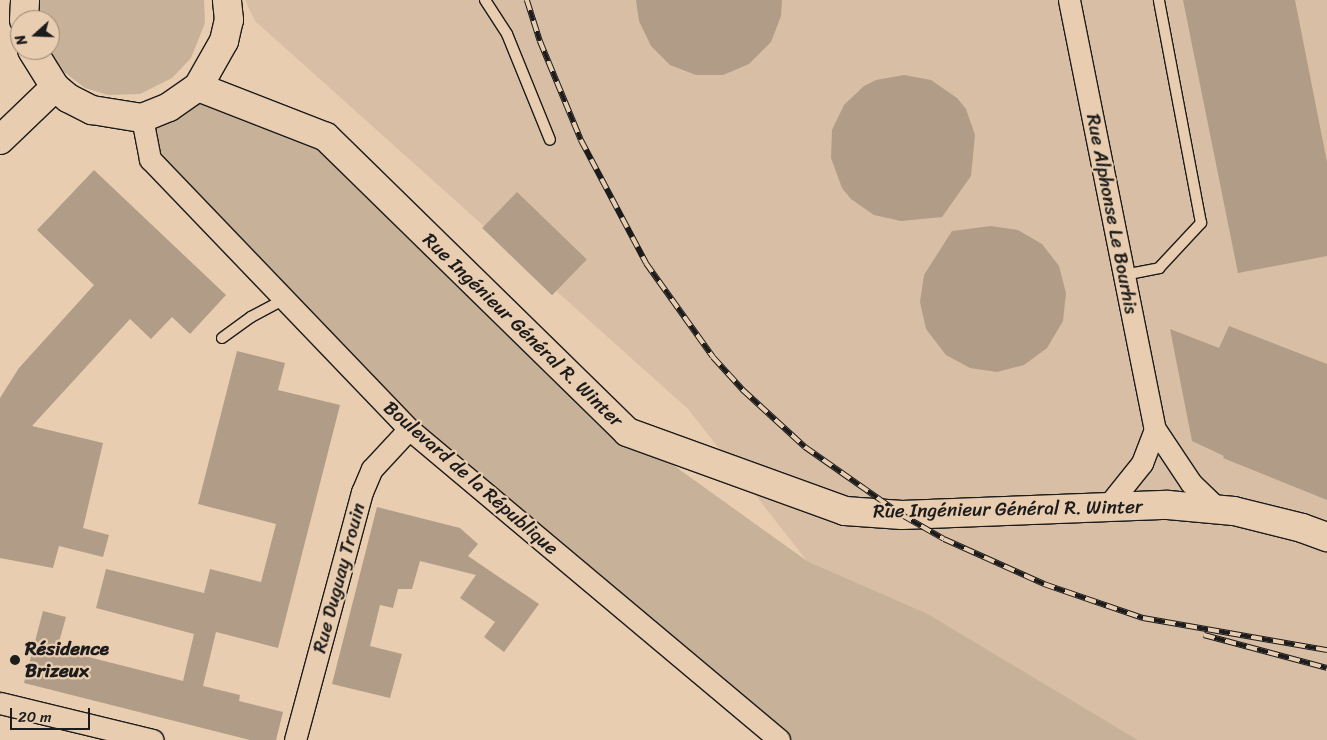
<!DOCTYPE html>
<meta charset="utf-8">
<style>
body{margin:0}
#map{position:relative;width:1327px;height:740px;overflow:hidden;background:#e9cdb0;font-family:Sriracha,sans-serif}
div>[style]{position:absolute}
.built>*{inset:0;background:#d8bea4}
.green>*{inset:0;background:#c7b198}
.building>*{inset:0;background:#b09c87;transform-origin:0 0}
.roads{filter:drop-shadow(1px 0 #1c1c1c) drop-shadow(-1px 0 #1c1c1c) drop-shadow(0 1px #1c1c1c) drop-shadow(0 -1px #1c1c1c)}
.lane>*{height:10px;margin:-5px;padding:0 5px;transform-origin:5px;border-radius:5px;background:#e9cdb0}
.street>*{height:21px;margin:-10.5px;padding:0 10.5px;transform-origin:10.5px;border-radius:10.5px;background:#e9cdb0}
.secondary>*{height:28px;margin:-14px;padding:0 14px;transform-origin:14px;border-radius:14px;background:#e9cdb0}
.rail>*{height:5.5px;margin-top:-2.75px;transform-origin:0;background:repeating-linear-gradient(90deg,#e9cdb0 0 11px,#1c1c1c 0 22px);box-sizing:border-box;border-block:1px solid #1c1c1c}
.dots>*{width:14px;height:14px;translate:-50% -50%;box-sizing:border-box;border:2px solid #e9cdb0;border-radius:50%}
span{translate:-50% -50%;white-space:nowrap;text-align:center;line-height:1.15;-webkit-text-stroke:4.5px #e9cdb0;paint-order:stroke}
.street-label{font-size:19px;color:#1c1c1c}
.poi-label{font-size:19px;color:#1c1c1c;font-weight:700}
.left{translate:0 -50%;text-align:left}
.north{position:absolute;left:10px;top:10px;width:50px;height:50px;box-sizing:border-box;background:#e9cdb0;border:1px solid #978675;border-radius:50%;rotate:250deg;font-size:14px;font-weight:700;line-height:20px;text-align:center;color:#1c1c1c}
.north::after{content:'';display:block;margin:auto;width:18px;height:22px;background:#1c1c1c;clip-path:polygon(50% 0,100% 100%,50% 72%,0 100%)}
.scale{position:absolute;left:10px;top:708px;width:80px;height:22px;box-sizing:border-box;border:2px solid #1c1c1c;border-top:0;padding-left:6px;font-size:15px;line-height:18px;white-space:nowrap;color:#1c1c1c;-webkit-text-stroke:4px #e9cdb0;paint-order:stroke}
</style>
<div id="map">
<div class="built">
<div style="clip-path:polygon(245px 0,1327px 0,1327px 740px,1138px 740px,928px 614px,807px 561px,688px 409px,255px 21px)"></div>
</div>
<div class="green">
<div style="clip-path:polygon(37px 0,204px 0,205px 23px,191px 58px,172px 78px,140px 94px,108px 95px,85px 88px,59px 68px,46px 50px,50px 50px,50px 20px,37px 20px)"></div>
<div style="clip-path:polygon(198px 87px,326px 137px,627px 432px,807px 561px,928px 614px,1138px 740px,779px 740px,409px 429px,150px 159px,142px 118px)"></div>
</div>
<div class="building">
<div style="clip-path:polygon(636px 0,782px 0,781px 16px,771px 42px,749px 64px,723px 75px,696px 75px,670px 65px,651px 46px,639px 21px)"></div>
<div style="clip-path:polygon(1183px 0,1295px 0,1327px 162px,1327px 256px,1238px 273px)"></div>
<div style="clip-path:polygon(904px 75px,931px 80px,957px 98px,966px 109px,975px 135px,971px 176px,942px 217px,901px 221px,874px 215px,851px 199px,842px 188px,831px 158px,832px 130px,844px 105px,864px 86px,876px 80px)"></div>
<div style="clip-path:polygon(94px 170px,226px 295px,190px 334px,172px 317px,151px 339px,130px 319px,32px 426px,103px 443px,83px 528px,109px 535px,103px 557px,59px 546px,53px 568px,0 558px,0 398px,19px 368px,94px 285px,37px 230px)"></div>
<div style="left:517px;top:192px;width:97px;height:50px;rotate:44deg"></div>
<div style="clip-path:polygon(991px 226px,1018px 230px,1042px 244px,1059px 266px,1066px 293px,1063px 321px,1047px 348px,1024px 365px,997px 372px,970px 368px,946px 355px,926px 329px,920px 302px,924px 275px,952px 231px)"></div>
<div style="clip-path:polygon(1229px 326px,1327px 364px,1327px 500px,1223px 458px,1224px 456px,1192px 441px,1170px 329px,1219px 348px)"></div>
<div style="clip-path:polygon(237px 351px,285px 363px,278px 390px,340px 405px,278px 648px,216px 632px,203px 686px,240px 695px,239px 701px,283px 712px,276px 740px,250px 740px,24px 683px,43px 611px,66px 617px,57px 649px,183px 681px,194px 634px,96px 608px,106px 569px,204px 593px,210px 569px,261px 582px,276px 524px,198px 504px)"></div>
<div style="clip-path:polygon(377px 507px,460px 528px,478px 544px,468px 556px,539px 604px,504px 652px,484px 637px,495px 622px,460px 598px,476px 575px,420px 561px,412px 589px,398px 589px,393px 608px,380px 605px,370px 646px,402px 654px,390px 698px,332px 684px)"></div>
</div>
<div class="roads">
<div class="lane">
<div style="left:485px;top:0;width:40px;rotate:57.1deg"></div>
<div style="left:507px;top:34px;width:114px;rotate:67.9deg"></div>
<div style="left:1124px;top:275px;width:36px;rotate:-11deg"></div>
<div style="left:1159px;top:268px;width:62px;rotate:-47deg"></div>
<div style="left:1201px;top:223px;width:227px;rotate:-100.7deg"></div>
<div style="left:222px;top:338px;width:36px;rotate:-36deg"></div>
<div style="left:251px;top:317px;width:38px;rotate:-28deg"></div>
</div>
<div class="street">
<div style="left:1069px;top:0;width:438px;rotate:78.7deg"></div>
<div style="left:1155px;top:429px;width:65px;rotate:56.3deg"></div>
<div style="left:1191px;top:483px;width:36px;rotate:44deg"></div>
<div style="left:142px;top:118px;width:42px;rotate:79deg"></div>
<div style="left:150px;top:159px;width:374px;rotate:46.2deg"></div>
<div style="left:409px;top:429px;width:483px;rotate:40deg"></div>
<div style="left:1106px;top:508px;width:58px;rotate:-51.3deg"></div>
<div style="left:1142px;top:463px;width:36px;rotate:-69deg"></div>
<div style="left:0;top:703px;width:157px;rotate:13.6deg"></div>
<div style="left:295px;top:740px;width:257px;rotate:-74.9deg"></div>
<div style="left:362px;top:492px;width:25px;rotate:-67deg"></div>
<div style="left:372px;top:469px;width:54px;rotate:-47.2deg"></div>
</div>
<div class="secondary">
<div style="left:24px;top:20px;width:20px;rotate:-87deg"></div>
<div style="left:32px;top:50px;width:44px;rotate:58.1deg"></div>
<div style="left:55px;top:87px;width:17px;rotate:40deg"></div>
<div style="left:68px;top:98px;width:27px;rotate:27deg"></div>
<div style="left:92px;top:110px;width:51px;rotate:9.1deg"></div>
<div style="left:142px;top:118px;width:29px;rotate:-22deg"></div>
<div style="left:169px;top:107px;width:35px;rotate:-35deg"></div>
<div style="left:198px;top:87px;width:53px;rotate:-60.5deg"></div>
<div style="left:224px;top:41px;width:22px;rotate:-77deg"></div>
<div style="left:229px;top:20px;width:20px;rotate:-96deg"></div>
<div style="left:198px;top:87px;width:137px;rotate:21.3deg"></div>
<div style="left:326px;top:137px;width:421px;rotate:44.4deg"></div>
<div style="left:627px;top:432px;width:232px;rotate:19.9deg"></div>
<div style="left:845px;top:511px;width:57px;rotate:4deg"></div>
<div style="left:902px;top:515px;width:266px;rotate:-2.2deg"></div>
<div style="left:1168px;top:505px;width:66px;rotate:5.2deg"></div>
<div style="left:1234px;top:511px;width:70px;rotate:14deg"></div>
<div style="left:1302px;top:528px;width:27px;rotate:20deg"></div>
<div style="left:0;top:140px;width:76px;rotate:-43.9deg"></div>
</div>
</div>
<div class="rail">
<div style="left:527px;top:0;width:43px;rotate:72.4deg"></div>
<div style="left:540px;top:41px;width:107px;rotate:67.5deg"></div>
<div style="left:581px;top:140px;width:139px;rotate:62.1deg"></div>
<div style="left:646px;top:263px;width:115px;rotate:54.5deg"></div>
<div style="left:713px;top:357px;width:45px;rotate:47.7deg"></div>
<div style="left:743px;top:390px;width:84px;rotate:42.6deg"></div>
<div style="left:805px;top:447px;width:118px;rotate:35deg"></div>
<div style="left:902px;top:515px;width:48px;rotate:29.7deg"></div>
<div style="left:944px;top:539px;width:110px;rotate:24.2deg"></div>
<div style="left:1044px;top:584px;width:105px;rotate:19deg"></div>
<div style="left:1143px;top:618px;width:187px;rotate:9.9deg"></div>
<div style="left:1204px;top:635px;width:127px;rotate:15deg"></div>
</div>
<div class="dots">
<div style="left:15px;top:660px;background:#1c1c1c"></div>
</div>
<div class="street-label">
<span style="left:1112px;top:214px;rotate:79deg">Rue Alphonse Le Bourhis</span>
<span style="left:523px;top:330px;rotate:44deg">Rue Ingénieur Général R. Winter</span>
<span style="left:471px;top:478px;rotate:41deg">Boulevard de la République</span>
<span style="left:1008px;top:509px;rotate:-1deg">Rue Ingénieur Général R. Winter</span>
<span style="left:339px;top:578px;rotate:-75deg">Rue Duguay Trouin</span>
</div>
<div class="poi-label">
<span class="left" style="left:25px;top:660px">Résidence<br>Brizeux</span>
</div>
<div class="north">N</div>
<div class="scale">20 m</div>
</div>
